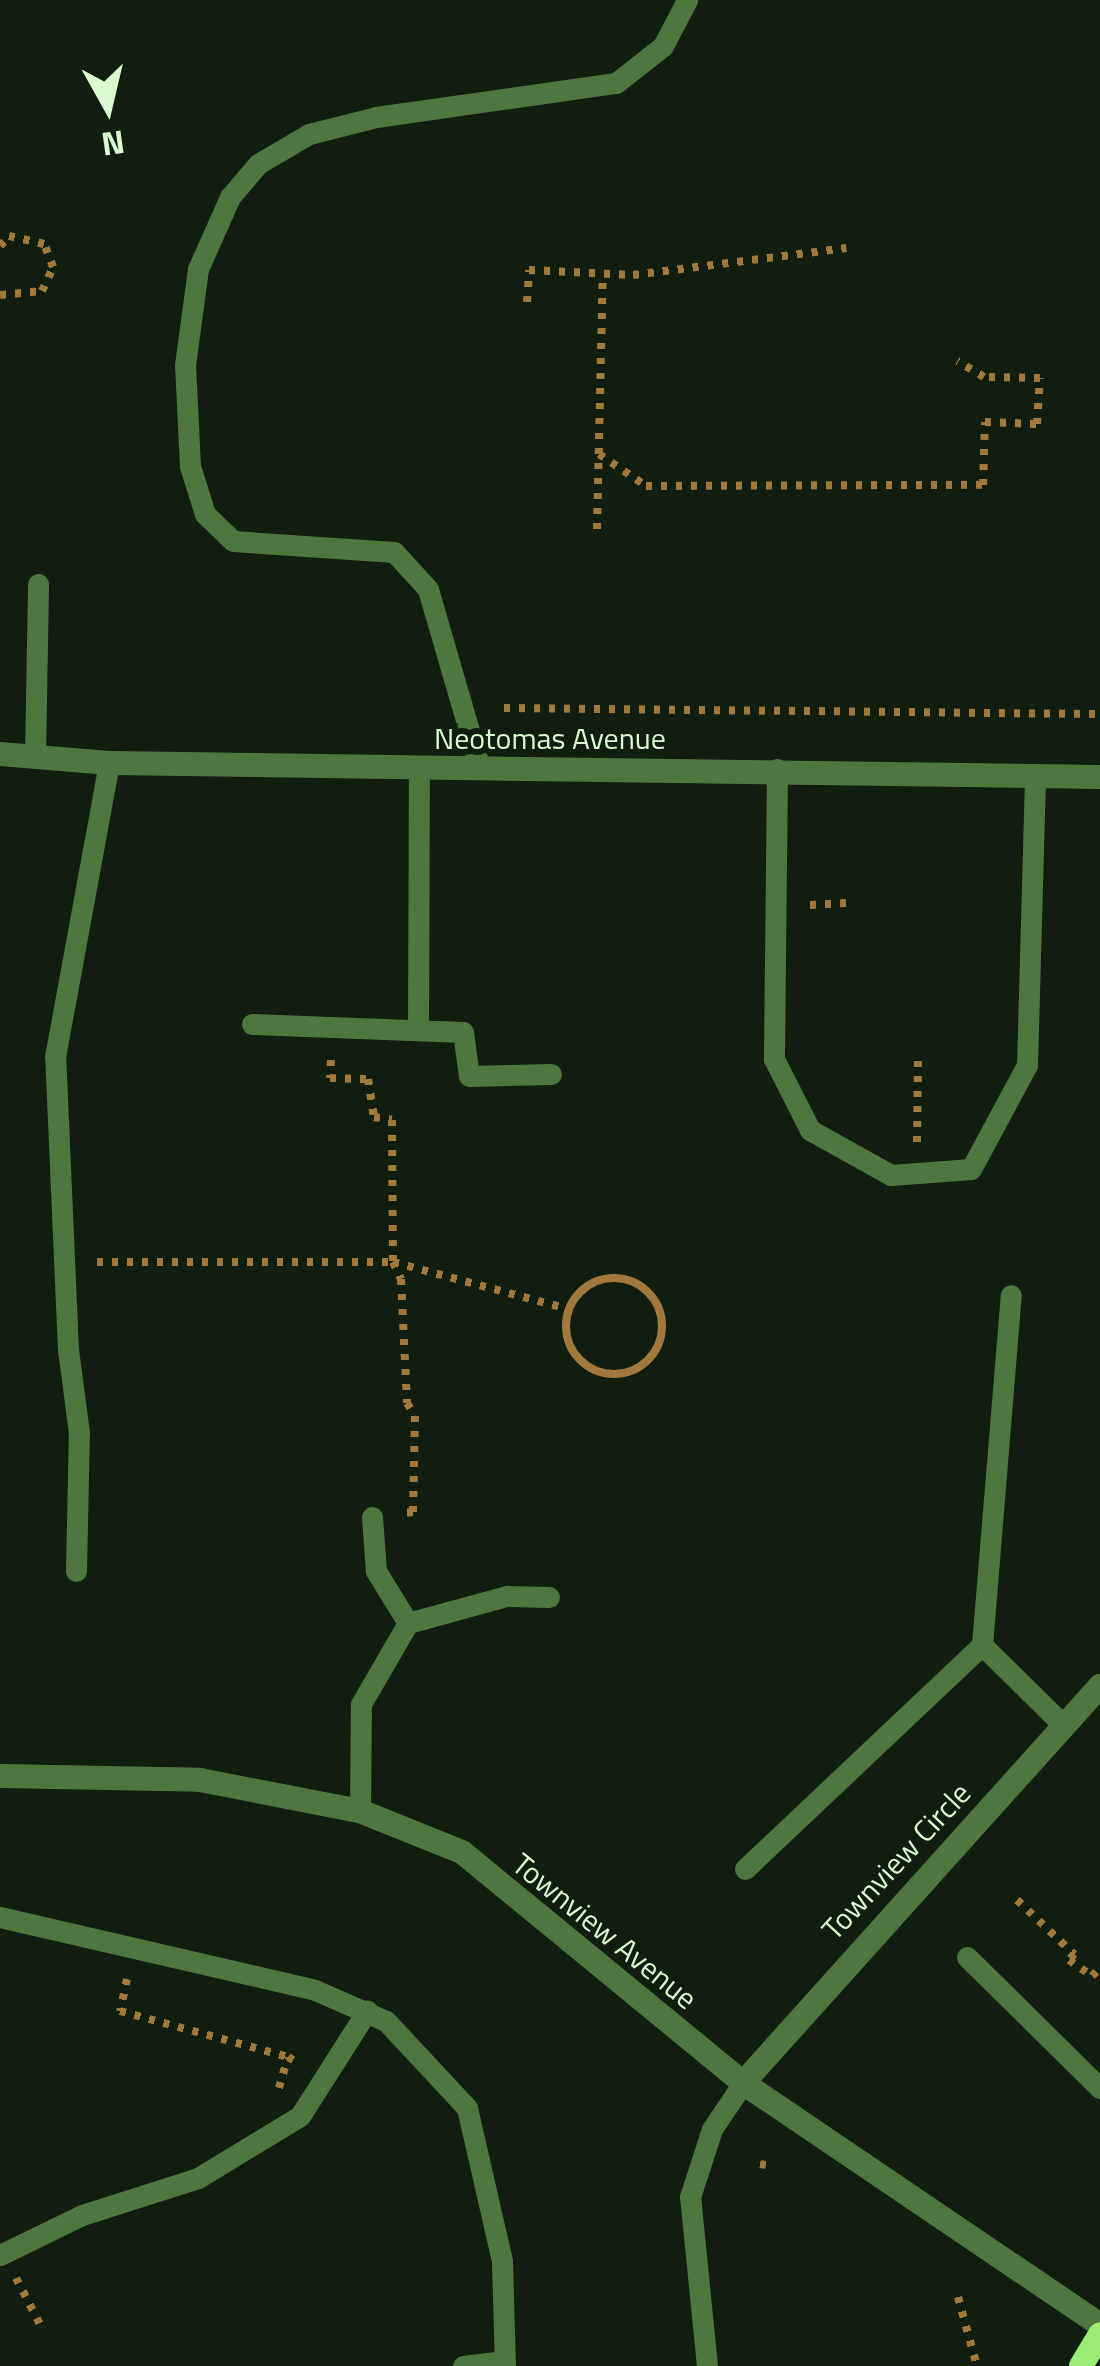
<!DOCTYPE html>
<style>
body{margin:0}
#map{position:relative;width:1100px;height:2366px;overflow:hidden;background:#111d0f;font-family:"Titillium Web",sans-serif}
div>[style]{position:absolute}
.path>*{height:8px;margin-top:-4px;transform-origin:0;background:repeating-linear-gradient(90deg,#a1793d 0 6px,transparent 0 15px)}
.path>.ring{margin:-4px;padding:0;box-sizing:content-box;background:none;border:8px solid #a1793d;border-radius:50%}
.lane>*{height:21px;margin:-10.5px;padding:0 10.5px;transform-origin:10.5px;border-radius:10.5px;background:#507640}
.street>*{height:24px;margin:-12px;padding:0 12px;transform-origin:12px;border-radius:12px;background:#507640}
.secondary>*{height:24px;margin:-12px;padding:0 12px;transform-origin:12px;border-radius:12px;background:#9aec75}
span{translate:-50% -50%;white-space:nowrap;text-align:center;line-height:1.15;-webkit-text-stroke:12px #111d0f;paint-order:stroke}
.street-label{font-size:30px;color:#daf9d1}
.north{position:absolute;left:48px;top:48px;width:120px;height:120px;-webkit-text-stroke:9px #111d0f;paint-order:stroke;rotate:172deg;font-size:33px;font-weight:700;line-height:48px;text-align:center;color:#daf9d1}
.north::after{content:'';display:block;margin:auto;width:42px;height:54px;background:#daf9d1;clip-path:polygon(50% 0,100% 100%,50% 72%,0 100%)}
</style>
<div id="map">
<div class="path">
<div style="left:0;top:246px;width:13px;rotate:-48deg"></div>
<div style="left:0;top:295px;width:42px;rotate:-5.4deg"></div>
<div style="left:42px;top:291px;width:26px;rotate:-65deg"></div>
<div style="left:53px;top:267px;width:25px;rotate:-111deg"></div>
<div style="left:44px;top:244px;width:36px;rotate:-167deg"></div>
<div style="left:527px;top:302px;width:32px;rotate:-86deg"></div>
<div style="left:529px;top:270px;width:104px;rotate:2.8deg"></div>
<div style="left:633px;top:275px;width:215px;rotate:-7.2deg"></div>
<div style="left:599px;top:454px;width:57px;rotate:34.2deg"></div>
<div style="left:646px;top:486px;width:337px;rotate:-0.2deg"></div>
<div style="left:983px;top:485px;width:63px;rotate:-88.2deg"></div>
<div style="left:985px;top:422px;width:52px;rotate:2.2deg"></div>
<div style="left:1037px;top:424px;width:46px;rotate:-86.3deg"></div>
<div style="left:1040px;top:378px;width:56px;rotate:-179deg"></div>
<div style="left:984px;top:377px;width:31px;rotate:-149deg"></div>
<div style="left:597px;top:529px;width:255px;rotate:-88.7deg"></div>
<div style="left:504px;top:708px;width:596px;rotate:0.58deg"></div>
<div style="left:810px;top:905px;width:36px;rotate:-3deg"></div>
<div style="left:331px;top:1060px;width:18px;rotate:93deg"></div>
<div style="left:330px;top:1078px;width:38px;rotate:2deg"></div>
<div style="left:368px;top:1079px;width:38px;rotate:81deg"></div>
<div style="left:374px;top:1117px;width:18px;rotate:9deg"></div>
<div style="left:392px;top:1120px;width:142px;rotate:89.6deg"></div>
<div style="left:393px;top:1262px;width:19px;rotate:65deg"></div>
<div style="left:401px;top:1279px;width:124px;rotate:87.2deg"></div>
<div style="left:407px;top:1403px;width:15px;rotate:58deg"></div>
<div style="left:415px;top:1416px;width:96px;rotate:91.2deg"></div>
<div style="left:413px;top:1512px;width:10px;rotate:174deg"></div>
<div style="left:917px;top:1142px;width:82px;rotate:-89.3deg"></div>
<div style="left:97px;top:1262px;width:296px"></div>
<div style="left:393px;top:1262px;width:181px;rotate:15deg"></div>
<div class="ring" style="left:566px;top:1278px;width:88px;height:88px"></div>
<div style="left:1017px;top:1900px;width:79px;rotate:43.5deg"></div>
<div style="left:1074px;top:1954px;width:8px;rotate:130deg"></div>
<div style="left:1069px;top:1960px;width:28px;rotate:35deg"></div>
<div style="left:1092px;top:1976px;width:11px;rotate:-45deg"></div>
<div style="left:127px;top:1979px;width:33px;rotate:102deg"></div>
<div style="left:120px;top:2011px;width:174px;rotate:15.3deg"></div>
<div style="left:279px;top:2088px;width:32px;rotate:-74deg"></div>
<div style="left:288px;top:2057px;width:12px;rotate:31deg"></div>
<div style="left:760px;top:2164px;width:6px;rotate:9deg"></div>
<div style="left:16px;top:2278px;width:59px;rotate:62.6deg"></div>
<div style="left:958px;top:2297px;width:72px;rotate:74.6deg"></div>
</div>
<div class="lane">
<div style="left:35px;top:758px;width:174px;rotate:-89deg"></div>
<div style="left:479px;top:765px;width:183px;rotate:-106.2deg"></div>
<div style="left:428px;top:589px;width:50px;rotate:-132.6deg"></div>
<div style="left:394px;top:552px;width:161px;rotate:-176.1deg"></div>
<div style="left:233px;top:541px;width:39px;rotate:-136deg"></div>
<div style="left:205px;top:514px;width:50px;rotate:-107.4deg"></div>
<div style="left:190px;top:466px;width:101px;rotate:-92.8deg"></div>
<div style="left:185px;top:365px;width:97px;rotate:-82.3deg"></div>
<div style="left:198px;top:269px;width:79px;rotate:-66deg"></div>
<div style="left:230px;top:197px;width:43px;rotate:-49.7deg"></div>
<div style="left:258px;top:164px;width:59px;rotate:-30.5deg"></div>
<div style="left:309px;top:134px;width:69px;rotate:-14.2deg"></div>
<div style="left:376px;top:117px;width:242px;rotate:-8.1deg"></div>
<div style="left:616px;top:83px;width:60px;rotate:-38.2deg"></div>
<div style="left:663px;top:46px;width:52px;rotate:-62.4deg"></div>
<div style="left:777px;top:769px;width:290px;rotate:90.6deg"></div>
<div style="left:774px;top:1059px;width:80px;rotate:63.1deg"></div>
<div style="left:810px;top:1130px;width:93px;rotate:29.1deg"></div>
<div style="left:891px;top:1175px;width:80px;rotate:-4.3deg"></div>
<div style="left:971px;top:1169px;width:118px;rotate:-61.7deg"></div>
<div style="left:1027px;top:1065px;width:283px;rotate:-88.4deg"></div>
<div style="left:252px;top:1024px;width:211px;rotate:2.2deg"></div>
<div style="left:463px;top:1032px;width:44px;rotate:82.2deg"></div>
<div style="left:469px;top:1076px;width:82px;rotate:-1.4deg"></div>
<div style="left:418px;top:1029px;width:261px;rotate:-89.8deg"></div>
<div style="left:372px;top:1517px;width:54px;rotate:85.8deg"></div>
<div style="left:376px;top:1571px;width:61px;rotate:58.4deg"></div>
<div style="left:76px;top:1571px;width:138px;rotate:-88.8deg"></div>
<div style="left:79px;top:1433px;width:84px;rotate:-97.5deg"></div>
<div style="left:68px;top:1350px;width:293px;rotate:-92.5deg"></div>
<div style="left:55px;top:1057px;width:299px;rotate:-79.6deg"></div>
<div style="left:982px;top:1645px;width:351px;rotate:-85.3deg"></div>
<div style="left:360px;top:1811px;width:107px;rotate:-89.5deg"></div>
<div style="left:361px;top:1704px;width:94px;rotate:-59.9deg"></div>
<div style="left:408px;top:1623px;width:103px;rotate:-15.3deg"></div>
<div style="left:507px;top:1596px;width:42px;rotate:1.4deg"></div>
<div style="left:745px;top:1869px;width:326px;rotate:-43.4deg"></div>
<div style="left:982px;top:1645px;width:114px;rotate:44.6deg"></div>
<div style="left:0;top:1917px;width:323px;rotate:13deg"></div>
<div style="left:315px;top:1990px;width:77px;rotate:23.6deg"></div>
<div style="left:386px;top:2021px;width:119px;rotate:47deg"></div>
<div style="left:467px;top:2108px;width:157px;rotate:77.1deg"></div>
<div style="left:502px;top:2261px;width:105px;rotate:88.4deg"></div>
<div style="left:967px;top:1957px;width:187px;rotate:44.6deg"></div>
<div style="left:0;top:2255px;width:91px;rotate:-26deg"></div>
<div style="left:82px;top:2215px;width:122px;rotate:-17.7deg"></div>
<div style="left:198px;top:2178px;width:119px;rotate:-31.3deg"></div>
<div style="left:300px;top:2116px;width:125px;rotate:-57.5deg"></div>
<div style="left:463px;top:2366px;width:42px;rotate:-6.8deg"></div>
<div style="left:707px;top:2366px;width:170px;rotate:-95.7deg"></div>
<div style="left:690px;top:2197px;width:71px;rotate:-72.1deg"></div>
<div style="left:712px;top:2129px;width:55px;rotate:-56deg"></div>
</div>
<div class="street">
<div style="left:0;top:754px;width:109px;rotate:4.7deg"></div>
<div style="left:109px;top:763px;width:991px;rotate:0.81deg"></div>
<div style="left:0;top:1776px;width:200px;rotate:1.1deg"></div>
<div style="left:200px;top:1780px;width:163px;rotate:11deg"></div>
<div style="left:360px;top:1811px;width:110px;rotate:21.9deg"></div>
<div style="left:462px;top:1852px;width:364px;rotate:39.4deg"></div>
<div style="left:743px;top:2083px;width:431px;rotate:34.1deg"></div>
<div style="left:743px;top:2083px;width:534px;rotate:-48.04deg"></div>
</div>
<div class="secondary">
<div style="left:1081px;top:2366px;width:37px;rotate:-59deg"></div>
</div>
<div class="street-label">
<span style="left:550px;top:738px">Neotomas Avenue</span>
<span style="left:896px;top:1861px;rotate:-47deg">Townview Circle</span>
<span style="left:605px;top:1931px;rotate:39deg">Townview Avenue</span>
</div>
<div class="north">N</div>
</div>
